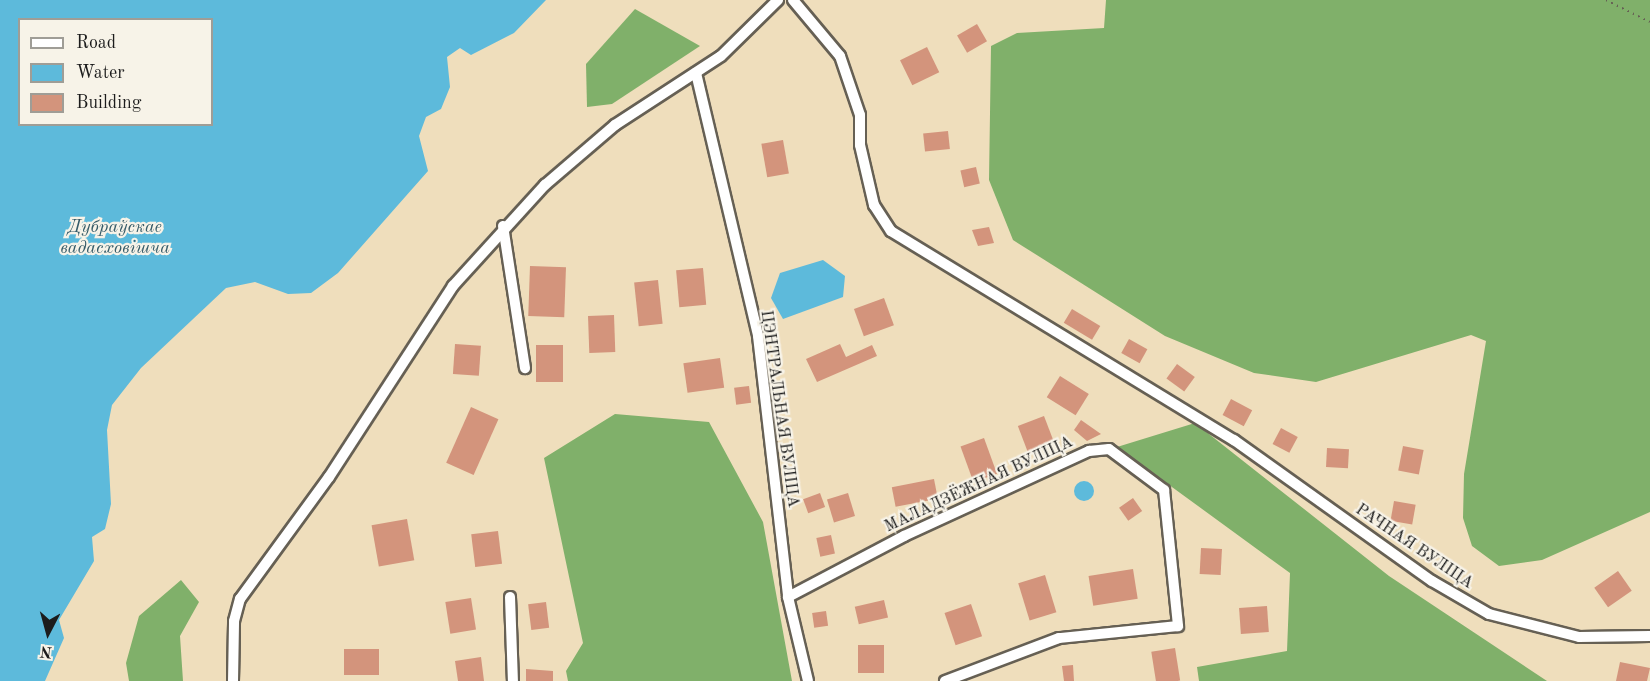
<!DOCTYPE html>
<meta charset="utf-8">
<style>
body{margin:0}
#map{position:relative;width:1650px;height:681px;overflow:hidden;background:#efdebc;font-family:"Old Standard TT",serif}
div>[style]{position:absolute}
.forest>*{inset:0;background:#80b06a}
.water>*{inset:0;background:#5dbadb}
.round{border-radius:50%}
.building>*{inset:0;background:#d3947c;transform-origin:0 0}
.path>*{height:2px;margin-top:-1px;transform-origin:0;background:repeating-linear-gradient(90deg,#666054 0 1.5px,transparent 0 6px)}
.roads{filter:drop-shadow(2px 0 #666054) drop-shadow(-2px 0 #666054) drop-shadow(0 2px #666054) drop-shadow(0 -2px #666054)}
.street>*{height:10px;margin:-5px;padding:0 5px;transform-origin:5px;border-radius:5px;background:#fff}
span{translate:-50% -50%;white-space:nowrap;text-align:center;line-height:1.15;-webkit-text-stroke:4.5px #f7f3e8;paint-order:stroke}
.street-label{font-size:16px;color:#1c1c1c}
.water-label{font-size:18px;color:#365b68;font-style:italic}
.legend{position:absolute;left:18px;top:18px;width:195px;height:108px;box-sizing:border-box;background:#f7f3e8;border:2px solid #9f9d96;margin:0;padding:8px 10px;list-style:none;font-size:18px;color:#1c1c1c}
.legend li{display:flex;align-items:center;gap:12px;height:30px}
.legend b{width:30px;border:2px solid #9f9d96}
.north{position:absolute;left:18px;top:603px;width:60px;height:60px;-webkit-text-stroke:4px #f7f3e8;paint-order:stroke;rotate:186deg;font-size:16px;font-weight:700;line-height:24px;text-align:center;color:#1c1c1c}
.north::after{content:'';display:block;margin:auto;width:21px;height:27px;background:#1c1c1c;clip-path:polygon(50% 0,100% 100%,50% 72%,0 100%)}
</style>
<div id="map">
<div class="forest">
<div style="clip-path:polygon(1106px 0,1650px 0,1650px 512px,1542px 560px,1499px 566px,1472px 546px,1463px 518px,1464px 474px,1486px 341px,1471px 335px,1316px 382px,1254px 373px,1165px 336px,1013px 240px,989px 180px,991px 46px,1017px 33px,1104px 28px)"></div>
<div style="clip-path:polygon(635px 9px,700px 46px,612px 104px,587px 107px,586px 64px)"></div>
<div style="clip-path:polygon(615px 414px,709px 422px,763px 522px,792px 681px,568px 681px,566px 671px,583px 643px,544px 458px)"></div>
<div style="clip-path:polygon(1195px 423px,1389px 576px,1547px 681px,1199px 681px,1197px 667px,1287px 651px,1290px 573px,1117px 447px)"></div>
<div style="clip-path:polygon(181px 580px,199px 602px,180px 636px,183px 681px,129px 681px,126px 663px,139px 616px)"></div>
</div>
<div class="water">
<div style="clip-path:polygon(evenodd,0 0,546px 0,514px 33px,471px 55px,460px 48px,447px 57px,450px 87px,441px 109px,426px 117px,419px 136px,428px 171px,338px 273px,311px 293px,288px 294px,255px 282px,226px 288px,141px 368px,112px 405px,107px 430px,111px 504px,105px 529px,92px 537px,94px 561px,59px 620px,64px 638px,45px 681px,0 681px,0 0,20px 20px,212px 20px,212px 124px,20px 124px,20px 20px)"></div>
<div style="clip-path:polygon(823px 260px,845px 276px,843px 297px,783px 319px,771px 298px,780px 273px)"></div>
<div class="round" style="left:1074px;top:481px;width:20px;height:20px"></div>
</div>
<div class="building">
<div style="left:977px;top:24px;width:20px;height:23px;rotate:60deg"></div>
<div style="left:927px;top:47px;width:28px;height:30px;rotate:64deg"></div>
<div style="left:948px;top:131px;width:18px;height:25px;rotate:84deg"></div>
<div style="left:783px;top:140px;width:34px;height:22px;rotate:80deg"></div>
<div style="left:976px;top:167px;width:17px;height:16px;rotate:77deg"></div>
<div style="clip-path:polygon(989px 227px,994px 243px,978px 246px,972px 230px)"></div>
<div style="left:530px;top:266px;width:36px;height:50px;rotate:2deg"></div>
<div style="left:703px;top:268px;width:37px;height:27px;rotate:85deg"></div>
<div style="left:658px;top:280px;width:44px;height:24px;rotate:84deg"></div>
<div style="left:884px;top:298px;width:29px;height:32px;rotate:70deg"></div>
<div style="left:1072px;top:309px;width:33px;height:16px;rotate:31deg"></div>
<div style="left:614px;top:315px;width:37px;height:26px;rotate:88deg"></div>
<div style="left:1129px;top:339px;width:21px;height:16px;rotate:29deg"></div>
<div style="left:455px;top:344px;width:26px;height:30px;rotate:4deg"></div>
<div style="clip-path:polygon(840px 344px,846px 357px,872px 345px,877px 356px,817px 382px,806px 359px)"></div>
<div style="left:563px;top:345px;width:37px;height:27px;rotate:90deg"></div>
<div style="left:720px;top:358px;width:30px;height:37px;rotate:82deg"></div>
<div style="left:1177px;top:364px;width:22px;height:18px;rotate:36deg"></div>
<div style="left:1060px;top:376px;width:34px;height:25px;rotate:32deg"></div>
<div style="left:749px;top:386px;width:17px;height:15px;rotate:83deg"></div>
<div style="left:1231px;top:399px;width:24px;height:18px;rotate:28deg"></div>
<div style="left:471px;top:407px;width:30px;height:61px;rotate:24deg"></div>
<div style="left:1044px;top:416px;width:28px;height:28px;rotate:69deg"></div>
<div style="clip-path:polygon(1081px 420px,1101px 434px,1087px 441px,1074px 430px)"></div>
<div style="left:1281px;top:428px;width:19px;height:18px;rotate:28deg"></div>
<div style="left:984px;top:438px;width:38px;height:25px;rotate:70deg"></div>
<div style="left:1403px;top:446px;width:21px;height:25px;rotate:11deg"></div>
<div style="left:1327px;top:448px;width:22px;height:19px;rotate:3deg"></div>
<div style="left:934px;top:479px;width:20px;height:43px;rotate:79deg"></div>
<div style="left:820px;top:493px;width:15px;height:18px;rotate:70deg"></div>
<div style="left:848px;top:493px;width:24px;height:22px;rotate:73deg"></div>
<div style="left:1133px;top:498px;width:16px;height:17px;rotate:55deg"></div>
<div style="left:1394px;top:501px;width:22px;height:20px;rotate:10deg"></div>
<div style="left:407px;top:519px;width:42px;height:36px;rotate:80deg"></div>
<div style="left:498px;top:531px;width:33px;height:27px;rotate:83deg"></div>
<div style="left:831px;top:535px;width:19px;height:15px;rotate:78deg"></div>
<div style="left:1201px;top:548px;width:21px;height:26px;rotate:3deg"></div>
<div style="left:1133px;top:569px;width:30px;height:45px;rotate:81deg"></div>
<div style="left:1618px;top:571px;width:24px;height:29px;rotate:55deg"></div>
<div style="left:1045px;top:575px;width:39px;height:28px;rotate:73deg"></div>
<div style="left:471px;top:598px;width:32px;height:26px;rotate:81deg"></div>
<div style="left:884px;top:600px;width:18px;height:30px;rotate:77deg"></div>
<div style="left:546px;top:602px;width:26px;height:18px;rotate:83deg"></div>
<div style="left:971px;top:604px;width:34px;height:28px;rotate:71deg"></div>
<div style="left:1267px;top:606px;width:26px;height:28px;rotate:86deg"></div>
<div style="left:826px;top:611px;width:15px;height:14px;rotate:82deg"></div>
<div style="left:884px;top:645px;width:28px;height:26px;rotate:90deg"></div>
<div style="left:1175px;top:648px;width:33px;height:24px;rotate:81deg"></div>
<div style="left:344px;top:649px;width:35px;height:26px"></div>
<div style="clip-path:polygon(481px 657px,484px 681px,458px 681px,455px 661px)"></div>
<div style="clip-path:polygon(1620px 662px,1650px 668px,1647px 681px,1616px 681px)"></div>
<div style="clip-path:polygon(1073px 665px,1074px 681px,1064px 681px,1062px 666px)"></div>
<div style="clip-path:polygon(526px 669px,553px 671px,553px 681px,526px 681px)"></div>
</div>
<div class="path">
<div style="left:1606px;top:0;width:49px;rotate:26.6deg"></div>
</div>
<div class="roads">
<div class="street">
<div style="left:793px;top:0;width:73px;rotate:50deg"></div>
<div style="left:840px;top:56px;width:62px;rotate:71.3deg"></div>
<div style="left:860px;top:115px;width:30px;rotate:90deg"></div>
<div style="left:860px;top:145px;width:62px;rotate:76.9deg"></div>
<div style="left:874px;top:205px;width:31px;rotate:57deg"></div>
<div style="left:891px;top:231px;width:402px;rotate:31.4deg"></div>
<div style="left:1234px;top:440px;width:243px;rotate:35.5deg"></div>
<div style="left:1432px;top:581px;width:66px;rotate:30.1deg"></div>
<div style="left:1489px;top:614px;width:93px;rotate:14.3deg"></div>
<div style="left:1579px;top:637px;width:71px;rotate:-0.8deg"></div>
<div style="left:696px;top:73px;width:270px;rotate:76.7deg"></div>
<div style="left:758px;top:336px;width:263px;rotate:83.4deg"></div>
<div style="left:788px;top:597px;width:86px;rotate:76.6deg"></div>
<div style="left:503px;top:226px;width:144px;rotate:81.2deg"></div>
<div style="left:510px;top:597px;width:84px;rotate:88deg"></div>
<div style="left:788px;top:597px;width:131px;rotate:-27.7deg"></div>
<div style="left:904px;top:536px;width:204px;rotate:-24.7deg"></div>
<div style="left:1089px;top:451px;width:20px;rotate:-6deg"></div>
<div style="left:1109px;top:449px;width:69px;rotate:36.7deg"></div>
<div style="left:1164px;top:490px;width:137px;rotate:84.1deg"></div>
<div style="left:1178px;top:626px;width:120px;rotate:174.2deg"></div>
<div style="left:1059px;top:638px;width:122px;rotate:159.3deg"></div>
<div style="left:233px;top:681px;width:60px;rotate:-89deg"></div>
<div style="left:234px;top:621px;width:23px;rotate:-75deg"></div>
<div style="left:240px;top:599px;width:151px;rotate:-53.9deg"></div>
<div style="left:329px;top:477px;width:228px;rotate:-57deg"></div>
<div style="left:453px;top:286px;width:137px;rotate:-47.7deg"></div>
<div style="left:545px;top:185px;width:92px;rotate:-40.6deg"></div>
<div style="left:615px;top:125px;width:126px;rotate:-33.1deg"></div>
<div style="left:721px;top:56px;width:80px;rotate:-44.5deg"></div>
</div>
</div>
<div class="street-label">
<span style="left:779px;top:409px;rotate:82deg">ЦЭНТРАЛЬНАЯ ВУЛІЦА</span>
<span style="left:979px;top:485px;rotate:-25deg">МАЛАДЗЁЖНАЯ ВУЛІЦА</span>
<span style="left:1414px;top:547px;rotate:34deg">РАЧНАЯ ВУЛІЦА</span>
</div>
<div class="water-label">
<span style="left:115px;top:238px">Дубраўскае<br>вадасховішча</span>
</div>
<ul class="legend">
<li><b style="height:8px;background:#fff"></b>Road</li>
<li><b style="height:16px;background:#5dbadb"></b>Water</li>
<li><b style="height:16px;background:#d3947c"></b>Building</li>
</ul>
<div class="north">N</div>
</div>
